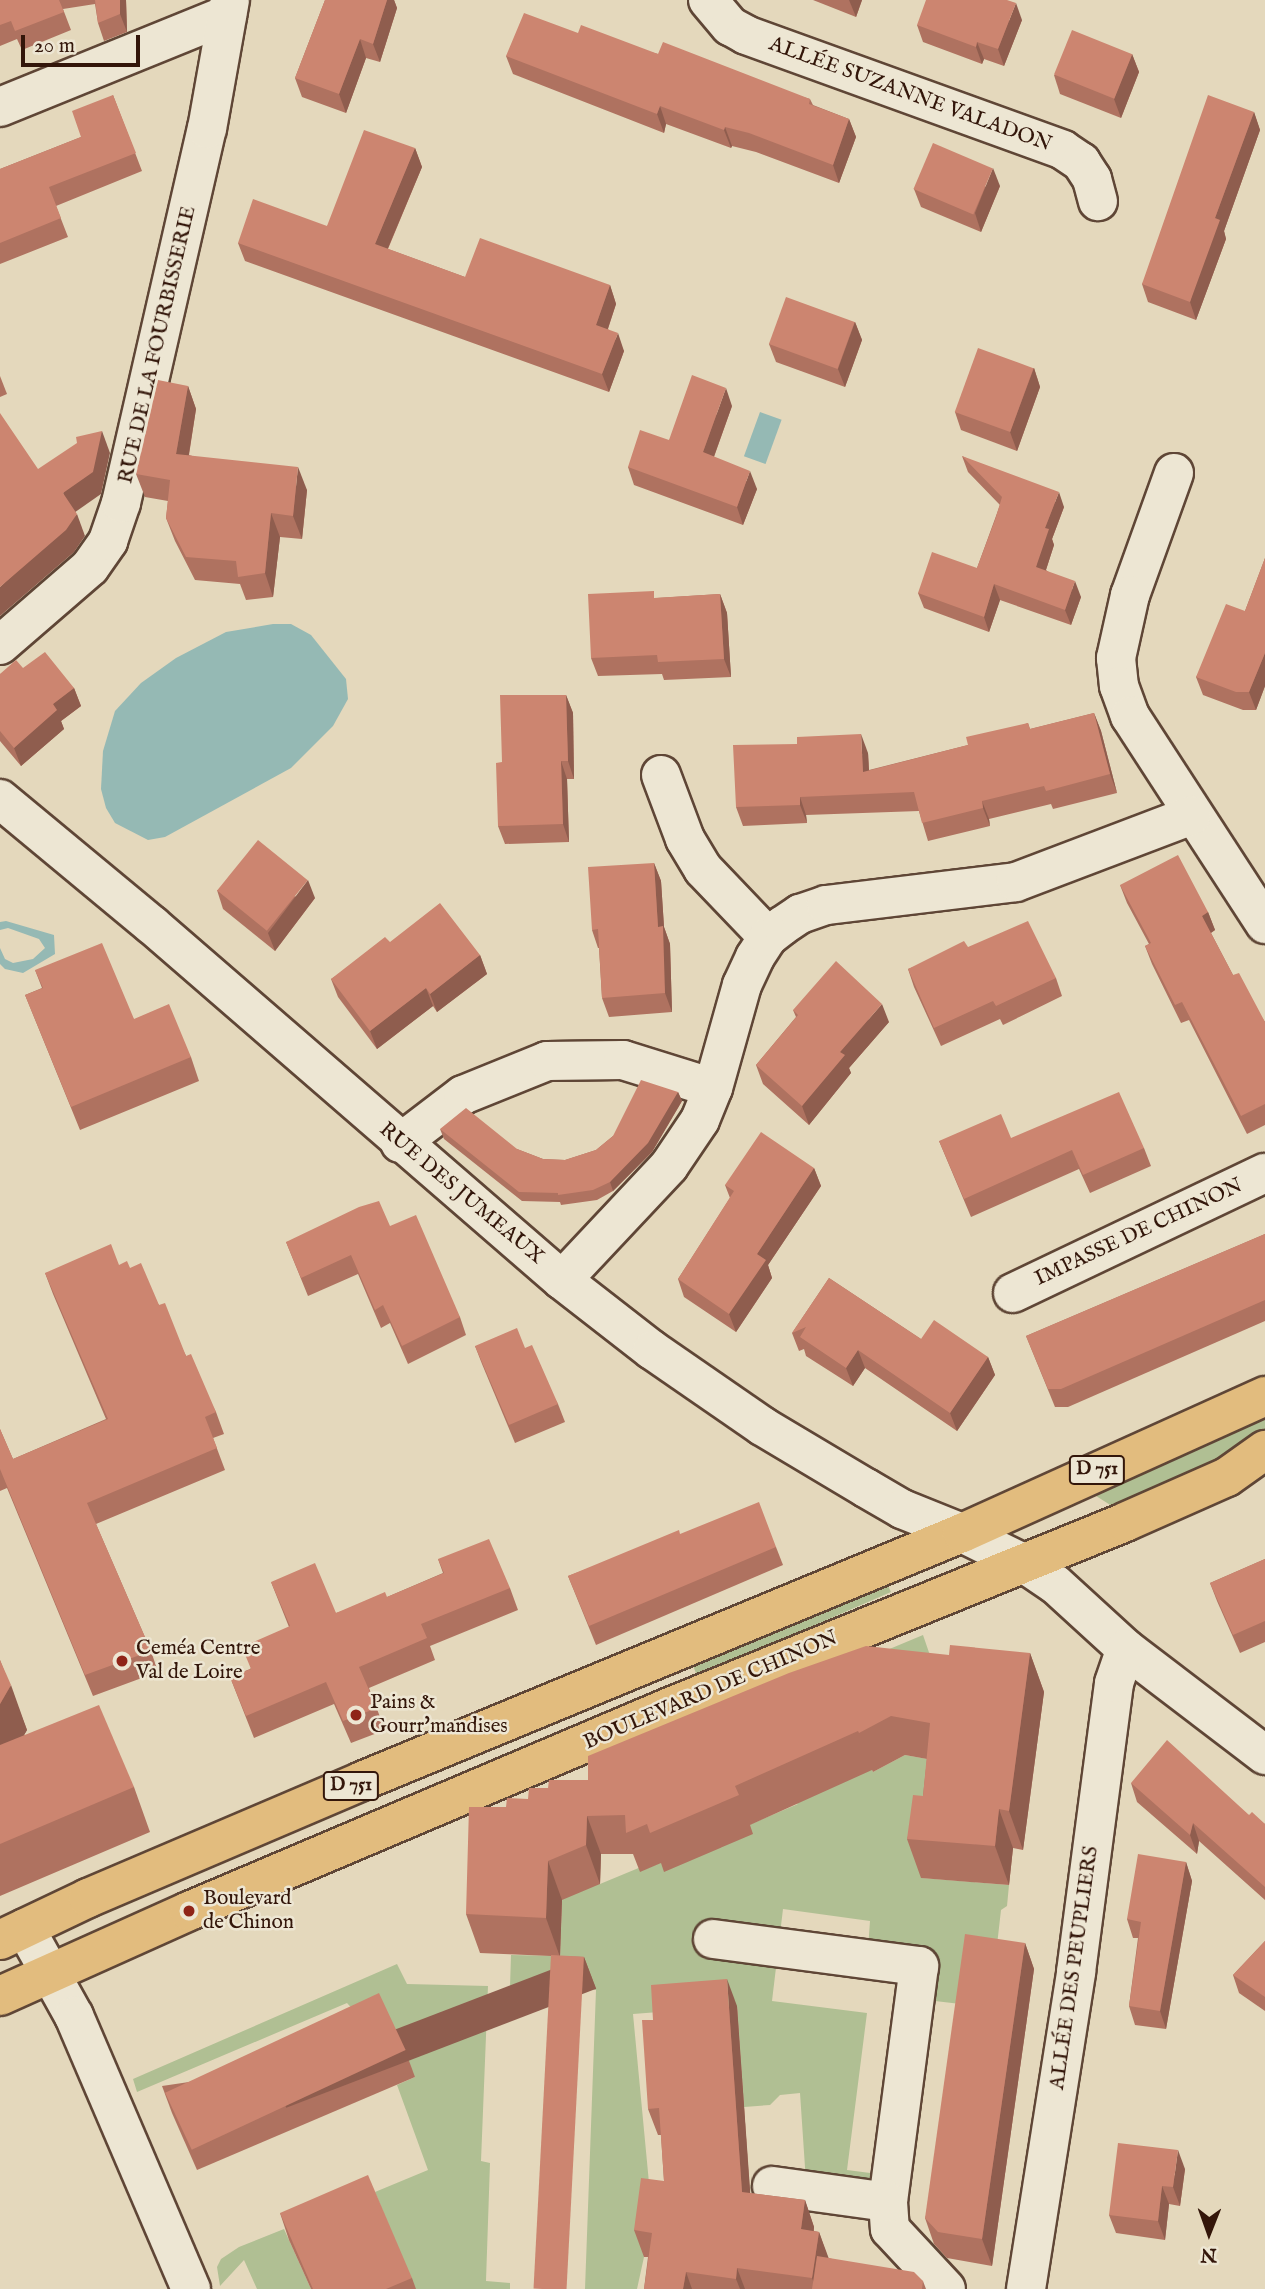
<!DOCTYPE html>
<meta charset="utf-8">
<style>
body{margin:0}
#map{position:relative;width:1265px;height:2289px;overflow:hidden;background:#e4d8bc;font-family:"IM FELL English",serif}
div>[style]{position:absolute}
.green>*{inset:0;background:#b0bf93}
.water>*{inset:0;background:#95b9b4;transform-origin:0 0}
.roads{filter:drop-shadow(2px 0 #5f4636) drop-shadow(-2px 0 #5f4636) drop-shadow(0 2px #5f4636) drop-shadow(0 -2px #5f4636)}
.minor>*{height:38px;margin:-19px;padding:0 19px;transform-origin:19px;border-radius:19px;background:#ede6d3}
.primary>*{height:38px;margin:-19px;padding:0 19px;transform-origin:19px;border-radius:19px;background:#e2bc7e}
.wall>*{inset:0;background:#af7260}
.shaded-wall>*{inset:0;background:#8f5d4e;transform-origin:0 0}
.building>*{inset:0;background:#cc8570;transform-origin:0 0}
.dots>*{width:19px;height:19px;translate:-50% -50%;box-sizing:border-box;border:4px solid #ede6d3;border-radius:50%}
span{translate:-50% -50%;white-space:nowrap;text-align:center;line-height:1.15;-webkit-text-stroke:5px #ede6d3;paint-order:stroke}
.shield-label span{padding:2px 5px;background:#ede6d3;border:2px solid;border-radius:5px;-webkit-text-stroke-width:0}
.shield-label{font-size:19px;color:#33160a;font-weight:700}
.street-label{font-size:21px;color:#33160a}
.poi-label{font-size:21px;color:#33160a}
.left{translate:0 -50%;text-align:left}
.north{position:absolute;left:1174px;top:2198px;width:70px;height:70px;-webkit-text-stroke:5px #ede6d3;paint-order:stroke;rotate:181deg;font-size:19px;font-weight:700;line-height:28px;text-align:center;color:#33160a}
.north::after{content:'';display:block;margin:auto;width:24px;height:32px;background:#33160a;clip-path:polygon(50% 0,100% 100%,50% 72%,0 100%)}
.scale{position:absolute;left:21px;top:35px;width:119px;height:32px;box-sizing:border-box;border:4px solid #33160a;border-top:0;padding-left:9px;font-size:21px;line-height:24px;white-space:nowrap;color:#33160a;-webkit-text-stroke:5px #ede6d3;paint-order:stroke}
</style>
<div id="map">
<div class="green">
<div style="clip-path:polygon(1265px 1411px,1265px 1429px,1231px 1454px,1115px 1508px,1093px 1494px,1173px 1461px,1209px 1436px)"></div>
<div style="clip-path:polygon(887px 1584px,891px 1592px,792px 1635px,755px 1661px,698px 1678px,689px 1656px)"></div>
<div style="clip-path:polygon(923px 1635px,935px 1670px,850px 1729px,873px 1772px,905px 1755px,944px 1762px,922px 1878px,1009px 1885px,1007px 1906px,1001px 1910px,996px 1954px,969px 2005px,935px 2001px,940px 1961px,868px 1949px,870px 1921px,783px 1909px,772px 2001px,867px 2013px,847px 2170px,878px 2174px,876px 2188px,806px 2182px,800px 2093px,780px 2095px,770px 2105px,744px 2107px,737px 2006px,633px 2014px,651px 2204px,644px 2257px,637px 2289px,585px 2289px,596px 1990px,510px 1987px,511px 1955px,560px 1956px,563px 1876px,600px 1884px,641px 1867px,643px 1870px,798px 1804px,681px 1736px)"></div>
<div style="clip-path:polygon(397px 1964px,407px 1984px,488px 1986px,481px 2161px,490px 2163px,486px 2281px,510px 2283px,510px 2289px,415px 2289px,375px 2192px,428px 2170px,397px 2085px,415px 2077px,347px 2003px,137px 2092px,133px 2079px)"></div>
<div style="clip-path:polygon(284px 2229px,311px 2289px,257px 2289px,244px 2260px,220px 2286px,217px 2267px,221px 2259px,239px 2247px)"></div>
</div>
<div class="water">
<div style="left:760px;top:412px;width:23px;height:47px;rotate:20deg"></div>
<div style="clip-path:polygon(273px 624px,291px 624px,311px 635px,346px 679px,348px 699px,333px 726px,291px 768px,165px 837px,148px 840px,115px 823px,106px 808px,101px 789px,103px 751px,115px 711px,141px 683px,176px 658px,226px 632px)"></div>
<div style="clip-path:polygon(6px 921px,54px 935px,55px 954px,23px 973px,5px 969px,0 964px,0 948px,5px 959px,13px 963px,33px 959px,45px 948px,39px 939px,8px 928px,0 930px,0 922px)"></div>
</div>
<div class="roads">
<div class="minor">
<div style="left:708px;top:0;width:34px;rotate:50deg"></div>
<div style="left:730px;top:26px;width:18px;rotate:29deg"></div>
<div style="left:746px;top:35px;width:337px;rotate:19.9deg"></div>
<div style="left:1063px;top:150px;width:22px;rotate:34deg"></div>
<div style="left:1081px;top:162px;width:20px;rotate:57deg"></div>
<div style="left:1092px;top:179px;width:23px;rotate:75deg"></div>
<div style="left:0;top:107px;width:245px;rotate:-22.1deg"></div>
<div style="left:1174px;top:473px;width:130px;rotate:109.8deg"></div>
<div style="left:1130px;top:595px;width:65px;rotate:102.5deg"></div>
<div style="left:1116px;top:658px;width:28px;rotate:84deg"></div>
<div style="left:1119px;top:686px;width:32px;rotate:70deg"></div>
<div style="left:1130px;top:716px;width:248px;rotate:57deg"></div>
<div style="left:0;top:645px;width:119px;rotate:-40.9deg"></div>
<div style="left:90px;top:567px;width:32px;rotate:-55deg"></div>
<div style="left:108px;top:541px;width:40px;rotate:-71.1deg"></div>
<div style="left:121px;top:503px;width:384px;rotate:-77.1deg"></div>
<div style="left:207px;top:129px;width:131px;rotate:-79.9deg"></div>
<div style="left:661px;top:775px;width:68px;rotate:69.4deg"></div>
<div style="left:685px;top:839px;width:35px;rotate:59deg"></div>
<div style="left:703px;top:869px;width:94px;rotate:46.3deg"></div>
<div style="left:0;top:799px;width:197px;rotate:39.7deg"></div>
<div style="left:152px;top:925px;width:542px;rotate:40.89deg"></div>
<div style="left:562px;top:1280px;width:114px;rotate:37.9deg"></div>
<div style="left:652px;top:1350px;width:134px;rotate:34.6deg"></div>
<div style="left:762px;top:1426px;width:121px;rotate:30.8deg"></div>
<div style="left:866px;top:1488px;width:42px;rotate:30.3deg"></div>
<div style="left:902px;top:1509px;width:65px;rotate:21.8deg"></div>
<div style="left:962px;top:1533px;width:70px;rotate:26.2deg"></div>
<div style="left:1025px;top:1564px;width:36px;rotate:34deg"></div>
<div style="left:1055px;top:1584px;width:96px;rotate:42.5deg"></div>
<div style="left:1126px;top:1649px;width:175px;rotate:37.3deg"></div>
<div style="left:400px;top:1143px;width:79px;rotate:-37.3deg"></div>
<div style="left:463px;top:1095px;width:91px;rotate:-22deg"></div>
<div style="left:547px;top:1061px;width:76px;rotate:-0.8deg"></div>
<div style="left:623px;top:1060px;width:94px;rotate:17.3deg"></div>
<div style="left:562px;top:1280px;width:156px;rotate:-46.8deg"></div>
<div style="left:669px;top:1166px;width:55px;rotate:-56deg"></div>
<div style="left:700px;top:1120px;width:35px;rotate:-68deg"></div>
<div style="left:713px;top:1088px;width:107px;rotate:-74.3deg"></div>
<div style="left:742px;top:985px;width:31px;rotate:-65deg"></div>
<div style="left:755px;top:957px;width:24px;rotate:-57deg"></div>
<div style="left:768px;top:937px;width:18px;rotate:-38deg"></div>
<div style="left:782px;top:926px;width:22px;rotate:-34deg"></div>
<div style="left:800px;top:914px;width:28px;rotate:-19deg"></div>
<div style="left:826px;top:905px;width:191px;rotate:-6.9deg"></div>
<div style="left:1016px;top:882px;width:188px;rotate:-20.8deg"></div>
<div style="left:1013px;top:1293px;width:279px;rotate:-25.5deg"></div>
<div style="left:25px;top:1928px;width:101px;rotate:60.9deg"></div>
<div style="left:74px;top:2016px;width:297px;rotate:66.8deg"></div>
<div style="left:713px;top:1939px;width:208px;rotate:7.5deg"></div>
<div style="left:919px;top:1966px;width:238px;rotate:97.5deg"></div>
<div style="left:888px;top:2202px;width:27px;rotate:86deg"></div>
<div style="left:890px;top:2229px;width:82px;rotate:47deg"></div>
<div style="left:772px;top:2186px;width:117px;rotate:7.9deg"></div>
<div style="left:1026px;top:2289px;width:321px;rotate:-81deg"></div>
<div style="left:1076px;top:1972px;width:291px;rotate:-82.5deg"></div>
<div style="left:1114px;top:1683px;width:36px;rotate:-71deg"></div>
</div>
<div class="primary">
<div style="left:0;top:1940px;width:98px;rotate:-25.5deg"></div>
<div style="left:88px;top:1898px;width:298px;rotate:-23.1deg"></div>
<div style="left:362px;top:1781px;width:649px;rotate:-22.46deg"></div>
<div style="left:962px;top:1533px;width:333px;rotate:-24.3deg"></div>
<div style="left:0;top:1996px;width:207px;rotate:-24.2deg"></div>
<div style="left:189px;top:1911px;width:517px;rotate:-22.99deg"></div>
<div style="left:665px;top:1709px;width:497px;rotate:-22.1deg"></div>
<div style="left:1125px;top:1522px;width:111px;rotate:-23.8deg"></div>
<div style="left:1227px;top:1477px;width:47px;rotate:-35.4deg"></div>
</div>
</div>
<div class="wall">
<div style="clip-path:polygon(0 0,126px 0,127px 32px,104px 41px,98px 23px,95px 4px,63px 9px,71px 30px,22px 50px,17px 39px,0 46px)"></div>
<div style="clip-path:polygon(325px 0,394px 0,397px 8px,380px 62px,366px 58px,346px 113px,302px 97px,295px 78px)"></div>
<div style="clip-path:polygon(813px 0,862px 0,856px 17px)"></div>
<div style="clip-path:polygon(1022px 20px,1004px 66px,984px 59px,982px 64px,923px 42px,917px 25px)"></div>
<div style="clip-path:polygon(578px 33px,658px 54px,810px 99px,813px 105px,849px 119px,856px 137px,839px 183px,756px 152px,732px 146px,731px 148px,666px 124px,664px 133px,513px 74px,506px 56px)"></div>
<div style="clip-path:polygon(1132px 54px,1139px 72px,1121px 118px,1060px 94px,1054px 75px)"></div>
<div style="clip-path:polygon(113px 95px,142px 171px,56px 206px,68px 237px,0 264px,0 169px,81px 137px)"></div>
<div style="clip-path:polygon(1254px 112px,1260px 130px,1224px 231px,1226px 239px,1196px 320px,1148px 302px,1142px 284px)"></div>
<div style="clip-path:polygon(415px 148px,422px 167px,388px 249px,465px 277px,610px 285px,616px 304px,608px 329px,624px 351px,609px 392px,245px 261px,238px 243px,327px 226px)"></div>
<div style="clip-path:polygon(1000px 186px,981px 232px,921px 207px,914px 189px)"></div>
<div style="clip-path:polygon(855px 322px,862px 340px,845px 387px,776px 362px,769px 344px)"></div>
<div style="clip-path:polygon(1034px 368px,1040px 387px,1017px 451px,961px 430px,955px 412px)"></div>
<div style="clip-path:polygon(0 376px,7px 394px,0 397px)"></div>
<div style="clip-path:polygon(188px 386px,196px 409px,189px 455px,307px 490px,302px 539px,280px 537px,273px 597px,246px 600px,240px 584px,195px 580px,175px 541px,166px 518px,168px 501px,145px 497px,136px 474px)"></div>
<div style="clip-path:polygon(732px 406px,714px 457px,757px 489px,743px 525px,634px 485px,628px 467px,669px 440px)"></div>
<div style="clip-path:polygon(962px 456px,1064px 507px,1052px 539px,1054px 545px,1046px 570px,1081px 597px,1071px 625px,1000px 600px,989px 632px,924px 608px,918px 593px,977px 568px,1000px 505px,968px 472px)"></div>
<div style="clip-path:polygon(1265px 558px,1265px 686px,1256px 710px,1243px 710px,1203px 695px,1196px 677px,1245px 611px)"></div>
<div style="clip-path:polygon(720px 594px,727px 613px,731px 677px,664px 680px,662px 674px,598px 676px,591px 658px,657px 598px)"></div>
<div style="clip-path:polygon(23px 668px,74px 688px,81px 706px,61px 721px,64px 729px,21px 766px,0 741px,0 674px)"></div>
<div style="clip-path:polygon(566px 695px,573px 713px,574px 779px,567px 779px,569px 842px,505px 844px,498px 826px,502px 762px)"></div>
<div style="clip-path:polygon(1094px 713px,1101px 731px,1117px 793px,1053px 809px,1051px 804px,989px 819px,990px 826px,928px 841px,919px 811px,806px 815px,807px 823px,743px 826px,736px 807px,868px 753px,869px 770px,968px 745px,1028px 723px,1030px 729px)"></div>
<div style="clip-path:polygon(654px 863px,661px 881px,664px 927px,670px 944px,672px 1012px,609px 1017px,602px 998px,599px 948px,598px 948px,592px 930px)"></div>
<div style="clip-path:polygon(1120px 885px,1208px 912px,1215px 930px,1211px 933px,1233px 975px,1265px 1022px,1265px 1125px,1247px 1134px,1189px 1020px,1181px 1023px,1152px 964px,1145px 946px,1149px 944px,1127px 903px)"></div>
<div style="clip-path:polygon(217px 890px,315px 898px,275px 951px,223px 909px)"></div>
<div style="clip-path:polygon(390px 942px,480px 955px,487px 974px,437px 1012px,433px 1006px,377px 1049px,338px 997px,331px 979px)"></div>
<div style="clip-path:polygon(968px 947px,1056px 978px,1062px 996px,1003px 1025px,1000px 1019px,941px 1046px,914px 987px,908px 969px)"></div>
<div style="clip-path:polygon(35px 970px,134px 1019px,191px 1057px,199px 1081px,80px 1130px,25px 995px,42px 988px)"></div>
<div style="clip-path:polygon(793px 1010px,889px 1022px,849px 1068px,851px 1073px,809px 1125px,763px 1084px,756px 1065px,796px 1017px)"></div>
<div style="clip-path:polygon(678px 1092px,682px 1101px,652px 1152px,613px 1191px,597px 1200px,561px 1205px,560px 1202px,522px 1201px,444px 1139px,440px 1129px,517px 1149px,543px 1159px,565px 1160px,596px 1150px,613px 1136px)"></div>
<div style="clip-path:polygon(1011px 1138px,1144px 1148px,1151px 1166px,1090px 1193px,1079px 1169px,971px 1217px,939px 1141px)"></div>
<div style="clip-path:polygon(814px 1168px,821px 1186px,768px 1265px,772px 1278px,736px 1332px,684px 1297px,678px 1279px,730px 1198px,725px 1185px)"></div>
<div style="clip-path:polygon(390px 1226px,460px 1317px,466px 1335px,408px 1364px,390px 1323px,381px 1328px,358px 1274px,308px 1296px,286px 1242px)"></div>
<div style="clip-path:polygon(1265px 1234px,1265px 1321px,1068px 1407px,1055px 1407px,1026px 1336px)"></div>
<div style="clip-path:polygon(119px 1265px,130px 1268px,159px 1305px,216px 1412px,224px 1434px,213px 1438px,225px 1470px,96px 1524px,151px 1651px,158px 1672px,93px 1696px,7px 1488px,0 1491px,0 1429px,13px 1459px,106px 1419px,53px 1294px,45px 1273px)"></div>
<div style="clip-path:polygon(829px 1278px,921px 1339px,988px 1357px,995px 1375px,957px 1431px,865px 1368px,853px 1386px,806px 1356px,804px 1349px,799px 1351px,792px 1333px)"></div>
<div style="clip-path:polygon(475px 1346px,525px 1348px,558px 1404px,565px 1422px,515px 1443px,482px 1364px)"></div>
<div style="clip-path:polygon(680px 1534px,776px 1547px,783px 1565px,596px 1645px,568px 1576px)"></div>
<div style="clip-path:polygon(438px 1559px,510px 1588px,518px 1610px,430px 1646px,435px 1660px,369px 1688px,385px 1730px,351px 1743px,334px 1704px,254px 1738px,230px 1677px,250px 1669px,289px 1627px,271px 1582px,336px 1613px,387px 1597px,443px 1573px)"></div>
<div style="clip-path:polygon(1265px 1559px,1265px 1642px,1240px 1653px,1217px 1601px,1210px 1583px)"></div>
<div style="clip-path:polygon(1030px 1653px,1044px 1692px,1023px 1850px,1013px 1848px,1009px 1885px,921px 1878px,907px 1839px,923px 1796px,927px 1759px,905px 1755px,873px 1772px,872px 1770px,750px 1825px,753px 1834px,664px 1872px,661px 1863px,640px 1872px,633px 1854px,601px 1854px,600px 1884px,562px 1900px,560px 1956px,584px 1957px,596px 1989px,551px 1956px,480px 1953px,466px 1914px,506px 1807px,528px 1799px,548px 1788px,588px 1780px,949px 1655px)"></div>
<div style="clip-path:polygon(0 1660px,27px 1730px,24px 1735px,134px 1787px,150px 1832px,0 1896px)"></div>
<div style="clip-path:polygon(1131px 1783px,1249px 1815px,1265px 1824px,1265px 1900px,1199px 1841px,1197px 1854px,1137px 1802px)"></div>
<div style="clip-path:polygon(1186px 1862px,1192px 1881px,1166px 2029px,1135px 2025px,1129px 2006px,1138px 1938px,1133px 1938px,1127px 1919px)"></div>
<div style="clip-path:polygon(1265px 1941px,1265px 2011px,1239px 1993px,1233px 1975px)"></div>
<div style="clip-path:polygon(1025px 1943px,1034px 1969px,992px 2266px,947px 2258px,934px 2244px,925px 2218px)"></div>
<div style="clip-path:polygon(737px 2006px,750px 2193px,805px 2200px,814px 2227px,814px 2231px,819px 2232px,828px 2258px,923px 2281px,926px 2289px,644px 2289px,648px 2257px,644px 2257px,634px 2230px,664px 2181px,661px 2135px,658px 2135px,648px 2109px,653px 2020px)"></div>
<div style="clip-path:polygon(405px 2050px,415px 2077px,197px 2170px,172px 2113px,162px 2086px)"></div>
<div style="clip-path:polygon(1185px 2169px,1180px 2206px,1169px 2204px,1165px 2240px,1116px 2233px,1109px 2215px)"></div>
<div style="clip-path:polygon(280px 2213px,412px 2278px,416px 2289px,311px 2289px,289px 2240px)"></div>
</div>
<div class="shaded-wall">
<div style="clip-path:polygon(120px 0,126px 0,127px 32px,120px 14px)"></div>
<div style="clip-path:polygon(387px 0,394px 0,397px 8px,380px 62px,373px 44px)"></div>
<div style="clip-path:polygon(849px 0,862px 0,856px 17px)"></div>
<div style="clip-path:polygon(1016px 3px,1022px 20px,1004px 66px,998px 49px)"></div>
<div style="clip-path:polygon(360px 39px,366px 58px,346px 113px,339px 94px)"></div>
<div style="clip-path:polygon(977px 42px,984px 59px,982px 64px,976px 47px)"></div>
<div style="clip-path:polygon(1132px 54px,1139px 72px,1121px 118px,1114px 99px)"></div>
<div style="clip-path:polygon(660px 106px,666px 124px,664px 133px,657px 114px)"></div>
<div style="clip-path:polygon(1254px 112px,1260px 130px,1224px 231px,1226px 239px,1196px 320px,1190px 302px,1215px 218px)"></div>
<div style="clip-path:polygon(849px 119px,856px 137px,839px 183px,833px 165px)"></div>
<div style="clip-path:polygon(725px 127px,732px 146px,731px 148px,724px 130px)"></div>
<div style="clip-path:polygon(415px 148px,422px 167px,382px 262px,375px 244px)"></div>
<div style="clip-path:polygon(993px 168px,1000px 186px,981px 232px,975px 213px)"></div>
<div style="clip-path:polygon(610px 285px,616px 304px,603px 343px,596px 325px)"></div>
<div style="clip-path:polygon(855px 322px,862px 340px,845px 387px,838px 369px)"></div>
<div style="clip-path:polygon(618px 333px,624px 351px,609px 392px,602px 374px)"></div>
<div style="clip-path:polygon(1034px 368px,1040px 387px,1017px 451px,1010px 432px)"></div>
<div style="clip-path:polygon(188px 386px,196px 409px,185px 478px,176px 454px)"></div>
<div style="clip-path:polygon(726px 388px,732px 406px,709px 470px,703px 452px)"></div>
<div style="clip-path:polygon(102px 431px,110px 453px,101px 494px,71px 515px,63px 493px)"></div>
<div style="clip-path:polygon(298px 467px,307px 490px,302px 539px,293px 516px)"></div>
<div style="clip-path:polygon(750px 471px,757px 489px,743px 525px,737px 507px)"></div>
<div style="clip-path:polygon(1059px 492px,1064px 507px,1052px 539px,1054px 545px,1042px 582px,1036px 567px,1045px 528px)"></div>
<div style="clip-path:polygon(271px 513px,280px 537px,273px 597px,265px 573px)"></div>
<div style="clip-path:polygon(77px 514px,85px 536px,74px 552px,0 616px,0 587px)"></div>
<div style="clip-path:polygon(1075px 581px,1081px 597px,1071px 625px,1065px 610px)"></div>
<div style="clip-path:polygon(994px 584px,1000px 600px,989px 632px,984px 617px)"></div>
<div style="clip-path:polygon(720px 594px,727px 613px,731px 677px,724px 659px)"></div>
<div style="clip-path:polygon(1265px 653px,1265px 686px,1256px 710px,1249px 692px)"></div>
<div style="clip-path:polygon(74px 688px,81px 706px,61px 721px,64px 729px,21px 766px,14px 748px,53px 704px)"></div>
<div style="clip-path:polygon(566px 695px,573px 713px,574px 779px,568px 761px)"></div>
<div style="clip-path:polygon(1094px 713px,1101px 731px,1117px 793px,1110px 774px)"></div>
<div style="clip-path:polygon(861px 734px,868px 753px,870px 790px,863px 772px)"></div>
<div style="clip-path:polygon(561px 761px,567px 779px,569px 842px,563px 824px)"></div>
<div style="clip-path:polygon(800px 797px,806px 815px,807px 823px,800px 805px)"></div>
<div style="clip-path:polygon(982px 801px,989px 819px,990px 826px,983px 808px)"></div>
<div style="clip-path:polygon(654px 863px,661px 881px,664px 927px,670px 944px,672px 1012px,665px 993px,658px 927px)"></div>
<div style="clip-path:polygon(308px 880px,315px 898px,275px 951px,268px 933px)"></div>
<div style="clip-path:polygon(1208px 912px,1215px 930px,1209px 934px,1202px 916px)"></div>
<div style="clip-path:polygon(480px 955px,487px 974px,437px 1012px,430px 994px)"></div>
<div style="clip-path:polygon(426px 988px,433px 1006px,377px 1049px,370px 1031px)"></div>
<div style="clip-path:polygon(882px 1004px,889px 1022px,849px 1068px,851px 1073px,809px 1125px,802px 1106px,840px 1052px)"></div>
<div style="clip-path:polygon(678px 1092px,682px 1101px,652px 1152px,613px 1191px,610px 1182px)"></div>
<div style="clip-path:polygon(814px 1168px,821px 1186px,768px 1265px,772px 1278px,736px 1332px,729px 1314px,757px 1254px)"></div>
<div style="clip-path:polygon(858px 1350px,865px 1368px,853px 1386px,846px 1368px)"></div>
<div style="clip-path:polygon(988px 1357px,995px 1375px,957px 1431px,950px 1413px)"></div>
<div style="clip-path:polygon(1030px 1653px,1044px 1692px,1023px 1850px,1009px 1811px)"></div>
<div style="clip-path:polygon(11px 1685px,27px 1730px,0 1777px,0 1704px)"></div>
<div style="clip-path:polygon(999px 1809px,1013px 1848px,1009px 1885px,995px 1846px)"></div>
<div style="clip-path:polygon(587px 1816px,601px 1854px,600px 1884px,586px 1845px)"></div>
<div style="clip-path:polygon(1193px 1823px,1199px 1841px,1197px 1854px,1190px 1835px)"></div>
<div style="clip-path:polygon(548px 1861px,562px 1900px,560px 1957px,546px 1918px)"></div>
<div style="clip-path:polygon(1186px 1862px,1192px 1881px,1166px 2029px,1160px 2011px)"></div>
<div style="clip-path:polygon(1025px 1943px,1034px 1969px,992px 2266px,982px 2239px)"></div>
<div style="left:584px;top:1957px;width:34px;height:332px;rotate:69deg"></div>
<div style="clip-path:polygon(727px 1979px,737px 2006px,752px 2218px,742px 2192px)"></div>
<div style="clip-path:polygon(1178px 2150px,1185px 2169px,1180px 2206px,1173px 2187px)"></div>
<div style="clip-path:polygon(1162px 2186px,1169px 2204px,1165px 2240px,1158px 2221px)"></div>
<div style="clip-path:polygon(805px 2200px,814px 2227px,810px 2256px,801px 2229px)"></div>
<div style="clip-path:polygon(819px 2232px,829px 2259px,816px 2289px,812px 2278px)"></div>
<div style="clip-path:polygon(737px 2268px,745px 2289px,740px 2289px,736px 2279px)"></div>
<div style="clip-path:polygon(686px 2272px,692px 2289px,683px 2289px)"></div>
</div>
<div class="building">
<div style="clip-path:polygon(0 0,59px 0,64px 12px,15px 31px,11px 21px,0 25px)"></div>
<div style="clip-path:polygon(95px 0,120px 0,120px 14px,98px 23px)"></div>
<div style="clip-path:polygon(325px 0,387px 0,373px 44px,360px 39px,339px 94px,295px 78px)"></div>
<div style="clip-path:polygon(926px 0,1007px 0,1016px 3px,998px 49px,977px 42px,976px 47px,917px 25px)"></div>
<div style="clip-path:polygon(524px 13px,578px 33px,581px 25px,658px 54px,663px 42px,810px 99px,809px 104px,849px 119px,833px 165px,749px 133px,725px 127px,724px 130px,660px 106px,657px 114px,506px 56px)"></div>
<div style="left:1072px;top:30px;width:65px;height:48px;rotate:22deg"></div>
<div style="clip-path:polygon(113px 95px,136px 153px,49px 187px,61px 218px,0 243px,0 169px,81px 137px,72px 111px)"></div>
<div style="clip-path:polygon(1208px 95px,1254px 112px,1215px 218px,1220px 220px,1190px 302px,1142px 284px)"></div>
<div style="clip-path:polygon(364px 130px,415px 148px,375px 244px,465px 277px,480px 238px,610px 285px,596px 325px,618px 333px,602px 374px,238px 243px,253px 199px,327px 226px)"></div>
<div style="left:933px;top:143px;width:65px;height:50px;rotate:23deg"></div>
<div style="left:786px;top:297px;width:73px;height:50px;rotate:20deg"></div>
<div style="left:978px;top:348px;width:59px;height:68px;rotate:20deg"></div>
<div style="clip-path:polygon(692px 375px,726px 388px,703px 452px,750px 471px,737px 507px,628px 467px,640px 430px,669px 440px)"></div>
<div style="clip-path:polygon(158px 380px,188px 386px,176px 454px,298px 467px,293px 516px,271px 513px,265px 573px,238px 577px,236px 561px,186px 557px,166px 518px,170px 480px,136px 474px)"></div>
<div style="clip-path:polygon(0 413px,38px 469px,77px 443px,76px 437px,102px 431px,93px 472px,63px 493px,77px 514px,66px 530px,0 587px)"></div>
<div style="clip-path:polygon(962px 456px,1059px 492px,1045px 528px,1049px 529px,1036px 567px,1075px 581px,1065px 610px,994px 584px,984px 617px,918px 593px,932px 552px,977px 568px,995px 520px,1002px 497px)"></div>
<div style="clip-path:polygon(1265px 558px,1265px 653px,1249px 692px,1236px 692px,1196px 677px,1226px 604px,1245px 611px)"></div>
<div style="clip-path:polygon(654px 591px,654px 598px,720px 594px,724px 659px,658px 662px,657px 655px,591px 658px,588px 594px)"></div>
<div style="clip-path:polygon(45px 652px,74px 688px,53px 704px,57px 710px,14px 748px,0 731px,0 674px,16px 660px,23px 668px)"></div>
<div style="clip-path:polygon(500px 695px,566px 695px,568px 761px,561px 761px,563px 824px,498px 826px,496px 763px,502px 762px)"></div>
<div style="clip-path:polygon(1094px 713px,1110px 774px,1046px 791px,1044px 786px,982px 801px,983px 808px,922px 823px,914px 792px,800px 797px,800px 805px,736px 807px,733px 745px,797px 744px,797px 737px,861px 734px,863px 772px,968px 745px,966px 737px,1028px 723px,1030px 729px)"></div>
<div style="left:258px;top:840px;width:64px;height:65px;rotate:39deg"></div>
<div style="clip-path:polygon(1178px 855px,1208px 912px,1202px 916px,1233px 975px,1239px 973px,1265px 1022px,1265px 1104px,1241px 1116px,1182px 1002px,1175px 1005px,1145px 946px,1151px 943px,1120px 885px)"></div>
<div style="clip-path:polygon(654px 863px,658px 927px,663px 926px,665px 993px,602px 998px,598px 929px,592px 930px,588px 867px)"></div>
<div style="clip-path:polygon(440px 903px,480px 955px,430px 994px,426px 988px,370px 1031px,331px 979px,385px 937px,390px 942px)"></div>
<div style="clip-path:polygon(1028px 921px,1056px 978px,996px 1006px,993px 1001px,934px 1028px,908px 969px,964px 941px,968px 947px)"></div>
<div style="clip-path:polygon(102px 943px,134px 1019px,169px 1004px,191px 1057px,71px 1107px,25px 995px,43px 988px,35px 970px)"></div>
<div style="clip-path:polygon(836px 961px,882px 1004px,840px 1052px,845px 1055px,802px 1106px,756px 1065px,798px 1015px,793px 1010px)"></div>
<div style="clip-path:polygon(641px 1080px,678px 1092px,648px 1143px,610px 1182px,593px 1190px,558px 1195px,558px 1193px,519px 1192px,440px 1129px,466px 1108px,517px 1149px,543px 1159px,565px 1160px,596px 1150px,613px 1136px)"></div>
<div style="clip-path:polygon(1119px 1092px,1144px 1148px,1083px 1175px,1072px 1150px,964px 1199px,939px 1141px,1001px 1114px,1011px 1138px)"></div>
<div style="clip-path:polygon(761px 1132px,814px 1168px,757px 1254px,766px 1260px,729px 1314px,678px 1279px,734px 1191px,725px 1185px)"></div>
<div style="clip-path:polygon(379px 1201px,390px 1226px,416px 1215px,460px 1317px,402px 1346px,383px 1305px,375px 1310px,351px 1255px,301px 1278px,286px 1242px,359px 1207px)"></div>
<div style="clip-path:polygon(1265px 1234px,1265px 1300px,1061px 1389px,1048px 1389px,1026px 1336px)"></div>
<div style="clip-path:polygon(111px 1244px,119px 1265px,127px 1261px,130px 1268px,141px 1263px,159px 1305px,165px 1303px,186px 1356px,191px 1354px,216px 1412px,205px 1417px,217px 1448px,87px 1503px,151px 1651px,85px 1675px,0 1469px,0 1429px,13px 1459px,108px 1419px,45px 1273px)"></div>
<div style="clip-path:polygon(829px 1278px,921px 1339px,934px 1320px,988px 1357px,950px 1413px,858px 1350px,846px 1368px,800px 1337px,806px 1327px,792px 1333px)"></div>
<div style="clip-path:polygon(517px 1328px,525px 1348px,532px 1345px,558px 1404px,509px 1425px,475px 1346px)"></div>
<div style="clip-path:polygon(759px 1502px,776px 1547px,589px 1626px,568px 1576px,679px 1530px,680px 1534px)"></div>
<div style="clip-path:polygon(489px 1539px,510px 1588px,421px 1624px,427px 1638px,359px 1667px,377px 1708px,343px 1721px,326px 1682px,246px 1716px,230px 1677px,251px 1669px,242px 1647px,290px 1626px,271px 1582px,315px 1563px,336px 1613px,385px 1592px,387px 1597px,444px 1573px,438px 1559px)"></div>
<div style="clip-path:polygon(1265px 1559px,1265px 1621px,1233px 1635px,1210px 1583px)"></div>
<div style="clip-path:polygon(950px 1645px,1030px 1653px,1009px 1811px,999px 1809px,995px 1846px,907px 1839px,913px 1795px,923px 1796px,930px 1723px,891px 1716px,859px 1733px,858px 1731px,735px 1786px,739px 1795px,650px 1833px,647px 1824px,626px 1833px,625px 1815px,587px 1816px,586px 1845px,548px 1861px,546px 1918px,466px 1914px,469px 1807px,506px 1807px,507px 1798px,528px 1799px,529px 1788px,548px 1788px,549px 1780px,588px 1780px,588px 1756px,789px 1673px,866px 1646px,949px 1655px)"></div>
<div style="clip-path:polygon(0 1660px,11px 1685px,0 1704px)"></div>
<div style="clip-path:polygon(99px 1705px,134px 1787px,0 1844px,0 1745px)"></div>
<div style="clip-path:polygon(1167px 1740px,1249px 1815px,1252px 1812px,1265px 1824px,1265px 1887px,1193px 1823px,1190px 1835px,1131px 1783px)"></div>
<div style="clip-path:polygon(1138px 1854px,1186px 1862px,1160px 2011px,1129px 2006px,1141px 1922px,1127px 1919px)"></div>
<div style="clip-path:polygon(965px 1934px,1025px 1943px,982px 2239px,938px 2232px,925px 2218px)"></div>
<div style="clip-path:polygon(1265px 1941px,1265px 1997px,1233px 1975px)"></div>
<div style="left:551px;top:1955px;width:33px;height:334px;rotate:3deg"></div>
<div style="clip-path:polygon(727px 1979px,742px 2192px,805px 2200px,801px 2229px,819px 2232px,812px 2278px,737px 2268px,736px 2279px,686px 2272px,683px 2289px,644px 2289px,652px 2233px,634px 2230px,641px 2178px,664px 2181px,659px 2108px,648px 2109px,642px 2020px,653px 2020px,651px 1985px)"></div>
<div style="left:379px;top:1993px;width:63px;height:236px;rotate:65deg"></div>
<div style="clip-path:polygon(1118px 2143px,1178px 2150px,1173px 2187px,1162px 2186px,1158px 2221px,1109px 2215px)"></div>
<div style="clip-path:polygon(368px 2175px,412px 2278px,386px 2289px,313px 2289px,280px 2213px)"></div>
<div style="clip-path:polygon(817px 2256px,914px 2272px,923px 2281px,922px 2289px,812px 2289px)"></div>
</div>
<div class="dots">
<div style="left:122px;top:1661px;background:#8f2418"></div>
<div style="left:356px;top:1715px;background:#8f2418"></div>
<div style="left:189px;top:1911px;background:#8f2418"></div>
</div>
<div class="shield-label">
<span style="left:1097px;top:1470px">D 751</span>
<span style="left:351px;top:1786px">D 751</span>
</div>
<div class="street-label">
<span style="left:910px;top:95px;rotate:20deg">ALLÉE SUZANNE VALADON</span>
<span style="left:158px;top:345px;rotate:-77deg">RUE DE LA FOURBISSERIE</span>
<span style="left:461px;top:1194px;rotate:40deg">RUE DES JUMEAUX</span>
<span style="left:1139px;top:1233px;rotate:-25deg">IMPASSE DE CHINON</span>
<span style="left:711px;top:1691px;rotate:-23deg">BOULEVARD DE CHINON</span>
<span style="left:1075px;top:1968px;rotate:-82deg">ALLÉE DES PEUPLIERS</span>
</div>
<div class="poi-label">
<span class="left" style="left:136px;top:1661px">Ceméa Centre<br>Val de Loire</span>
<span class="left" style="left:370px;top:1715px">Pains &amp;<br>Gourr'mandises</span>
<span class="left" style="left:203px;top:1911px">Boulevard<br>de Chinon</span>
</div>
<div class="north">N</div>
<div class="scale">20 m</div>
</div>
